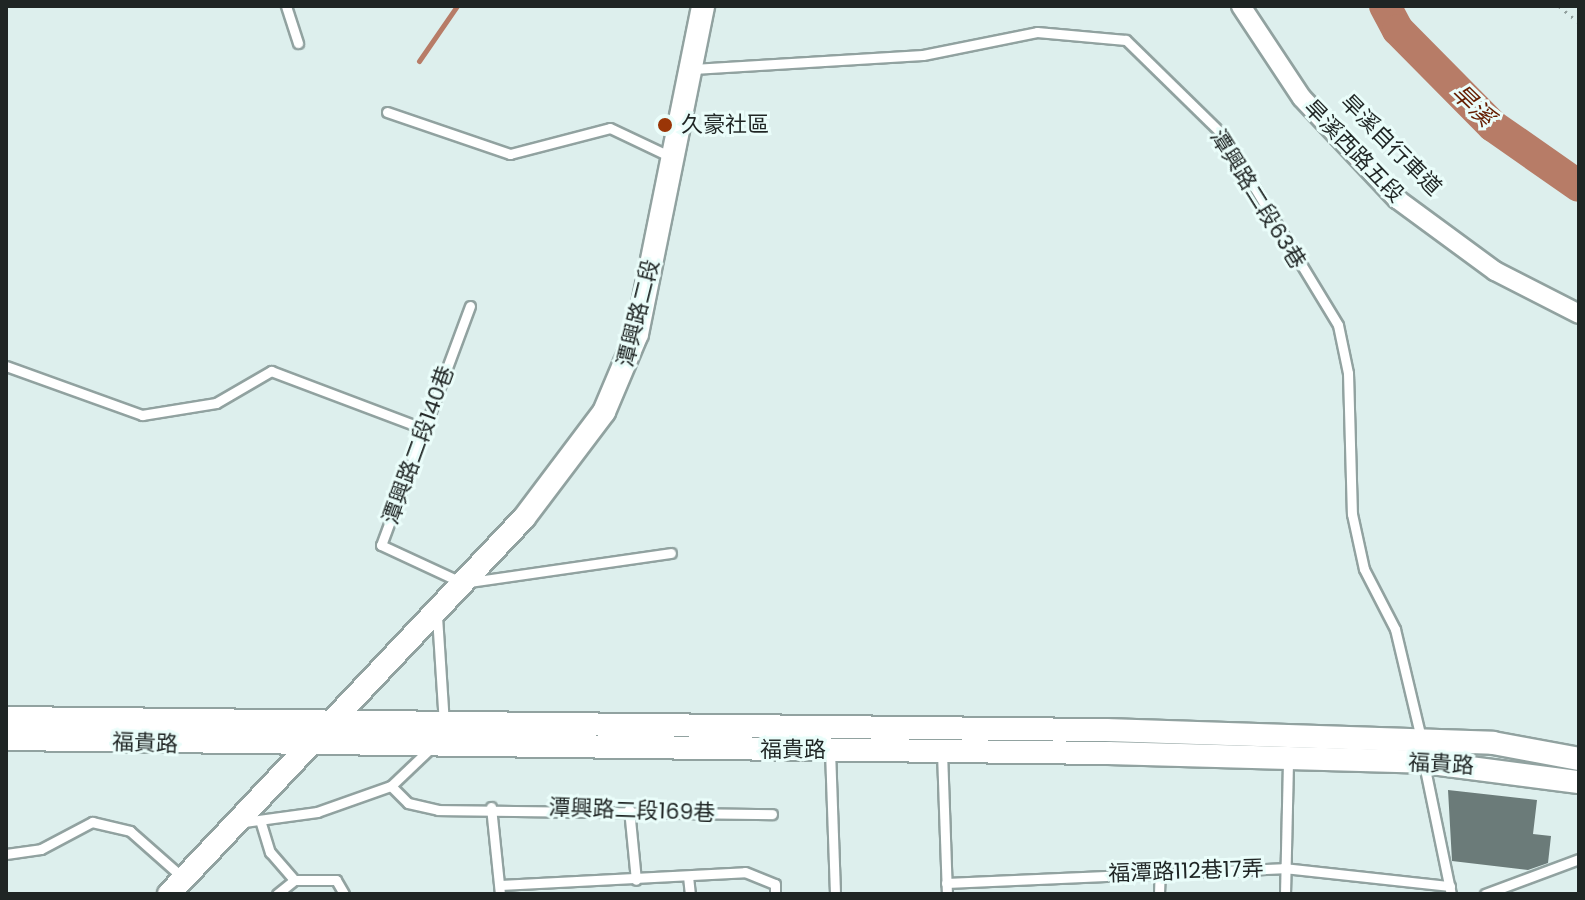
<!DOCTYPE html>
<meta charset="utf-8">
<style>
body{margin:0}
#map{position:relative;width:1585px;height:900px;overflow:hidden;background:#ddefed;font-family:Poppins,"Noto Sans TC",sans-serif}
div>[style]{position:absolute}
.stream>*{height:5px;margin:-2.5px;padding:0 2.5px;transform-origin:2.5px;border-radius:2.5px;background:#b77c67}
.river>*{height:32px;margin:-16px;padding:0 16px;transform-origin:16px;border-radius:16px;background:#b77c67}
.building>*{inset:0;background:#6b7b79}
.path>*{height:3px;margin-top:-1.5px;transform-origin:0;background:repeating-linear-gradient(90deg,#92a09e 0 2px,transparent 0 8px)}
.roads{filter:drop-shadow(2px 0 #91a2a0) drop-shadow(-2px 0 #91a2a0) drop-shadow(0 2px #91a2a0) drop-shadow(0 -2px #91a2a0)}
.service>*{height:9px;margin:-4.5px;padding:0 4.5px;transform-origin:4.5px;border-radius:4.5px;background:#fff}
.minor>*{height:18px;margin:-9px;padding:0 9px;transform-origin:9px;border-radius:9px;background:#fff}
.tertiary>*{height:22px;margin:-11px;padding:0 11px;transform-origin:11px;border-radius:11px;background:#fff}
.dots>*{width:22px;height:22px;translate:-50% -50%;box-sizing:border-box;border:4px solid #eafdfa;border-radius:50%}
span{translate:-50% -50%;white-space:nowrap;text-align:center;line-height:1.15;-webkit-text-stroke:6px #eafdfa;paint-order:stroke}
.poi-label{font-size:22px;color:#1f2524}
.left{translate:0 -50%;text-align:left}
.street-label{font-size:22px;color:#1f2524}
.water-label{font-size:24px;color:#651d00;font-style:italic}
.frame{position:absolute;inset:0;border:8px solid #1f2524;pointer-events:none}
</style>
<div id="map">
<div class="stream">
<div style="left:419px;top:61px;width:67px;rotate:-55.4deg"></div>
</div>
<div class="river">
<div style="left:1385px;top:6px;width:27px;rotate:62deg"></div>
<div style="left:1398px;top:30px;width:135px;rotate:45.3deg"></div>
<div style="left:1493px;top:126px;width:105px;rotate:34.9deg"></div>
</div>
<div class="building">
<div style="clip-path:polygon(1448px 790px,1537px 800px,1533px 834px,1551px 836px,1548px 863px,1528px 870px,1452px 861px)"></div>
</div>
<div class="path">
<div style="left:1559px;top:6px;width:26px;rotate:40deg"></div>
</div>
<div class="roads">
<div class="service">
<div style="left:286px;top:6px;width:39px;rotate:72deg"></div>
<div style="left:693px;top:69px;width:230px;rotate:-3.5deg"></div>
<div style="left:923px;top:55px;width:116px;rotate:-11.4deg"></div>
<div style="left:1037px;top:32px;width:89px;rotate:5.1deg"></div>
<div style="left:1126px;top:40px;width:134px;rotate:44.4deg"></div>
<div style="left:1222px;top:134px;width:223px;rotate:58.7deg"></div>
<div style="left:1338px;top:325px;width:49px;rotate:78.2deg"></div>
<div style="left:1348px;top:373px;width:141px;rotate:88.4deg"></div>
<div style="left:1352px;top:514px;width:56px;rotate:77.7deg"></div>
<div style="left:1364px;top:569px;width:68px;rotate:62.7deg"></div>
<div style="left:1395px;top:629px;width:116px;rotate:76.6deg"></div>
<div style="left:387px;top:112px;width:130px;rotate:18.9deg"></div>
<div style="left:510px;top:154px;width:103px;rotate:-14.6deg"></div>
<div style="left:610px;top:128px;width:68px;rotate:25.4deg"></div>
<div style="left:470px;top:306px;width:255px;rotate:110.4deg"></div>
<div style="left:381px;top:545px;width:90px;rotate:24.9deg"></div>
<div style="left:463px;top:583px;width:210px;rotate:-8.2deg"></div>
<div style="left:6px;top:366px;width:145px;rotate:19.8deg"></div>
<div style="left:142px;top:415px;width:75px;rotate:-9.2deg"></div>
<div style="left:216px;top:403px;width:64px;rotate:-30.2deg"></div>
<div style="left:271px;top:371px;width:161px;rotate:20.7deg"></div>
<div style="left:437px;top:616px;width:107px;rotate:86.3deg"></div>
<div style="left:830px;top:750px;width:144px;rotate:88deg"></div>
<div style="left:942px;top:752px;width:142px;rotate:88deg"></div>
<div style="left:1424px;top:764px;width:133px;rotate:78.3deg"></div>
<div style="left:391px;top:786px;width:24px;rotate:45deg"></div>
<div style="left:408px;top:803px;width:31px;rotate:13deg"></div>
<div style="left:438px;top:810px;width:334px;rotate:0.7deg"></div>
<div style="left:491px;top:807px;width:87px;rotate:84.1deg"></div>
<div style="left:629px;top:809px;width:71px;rotate:84.4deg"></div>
<div style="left:260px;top:820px;width:34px;rotate:73deg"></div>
<div style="left:270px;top:852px;width:37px;rotate:49deg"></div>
<div style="left:294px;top:880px;width:42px"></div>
<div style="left:336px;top:880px;width:16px;rotate:60deg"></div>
<div style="left:244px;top:822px;width:74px;rotate:-7.8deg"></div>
<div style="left:317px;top:812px;width:78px;rotate:-19.4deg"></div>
<div style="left:391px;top:786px;width:57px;rotate:-43.6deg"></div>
<div style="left:6px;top:854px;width:35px;rotate:-8deg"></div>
<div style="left:41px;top:849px;width:58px;rotate:-27.9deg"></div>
<div style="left:92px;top:822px;width:39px;rotate:13deg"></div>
<div style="left:130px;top:831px;width:69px;rotate:41.5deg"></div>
<div style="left:688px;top:876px;width:18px;rotate:84deg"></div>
<div style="left:946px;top:883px;width:337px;rotate:-2.5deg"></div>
<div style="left:1283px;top:868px;width:168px;rotate:6.2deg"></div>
<div style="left:500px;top:885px;width:245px;rotate:-3deg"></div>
<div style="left:745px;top:872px;width:32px;rotate:22deg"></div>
<div style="left:775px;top:884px;width:10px;rotate:90deg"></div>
<div style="left:277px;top:894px;width:22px;rotate:-39deg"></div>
<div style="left:1159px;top:894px;width:24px;rotate:-88deg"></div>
<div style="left:1285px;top:894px;width:135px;rotate:-88.7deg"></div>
<div style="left:1485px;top:894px;width:100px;rotate:-20.4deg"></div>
</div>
<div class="minor">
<div style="left:1241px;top:6px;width:110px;rotate:56.5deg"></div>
<div style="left:1302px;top:98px;width:139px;rotate:46.8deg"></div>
<div style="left:1397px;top:199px;width:122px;rotate:36.3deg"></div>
<div style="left:1495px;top:271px;width:94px;rotate:27.1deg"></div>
</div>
<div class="tertiary">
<div style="left:6px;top:718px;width:1100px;rotate:0.63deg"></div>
<div style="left:1106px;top:730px;width:387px;rotate:1.9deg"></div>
<div style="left:1493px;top:743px;width:87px;rotate:10.5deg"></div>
<div style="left:6px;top:739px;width:1102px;rotate:0.73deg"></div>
<div style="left:1108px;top:753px;width:316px;rotate:1.6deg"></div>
<div style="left:1424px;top:762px;width:156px;rotate:7.4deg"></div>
<div style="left:169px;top:894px;width:517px;rotate:-46.65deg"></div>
<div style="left:524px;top:518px;width:133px;rotate:-53deg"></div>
<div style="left:604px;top:412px;width:85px;rotate:-67.1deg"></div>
<div style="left:637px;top:334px;width:335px;rotate:-78.6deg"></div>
</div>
</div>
<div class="dots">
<div style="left:665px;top:125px;background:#9a3506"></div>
</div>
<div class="poi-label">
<span class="left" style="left:681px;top:125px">久豪社區</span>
</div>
<div class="street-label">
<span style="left:1391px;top:145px;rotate:45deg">旱溪自行車道</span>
<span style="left:1354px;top:151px;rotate:46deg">旱溪西路五段</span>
<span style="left:1258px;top:199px;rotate:58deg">潭興路二段63巷</span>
<span style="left:638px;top:313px;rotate:-76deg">潭興路二段</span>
<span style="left:418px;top:445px;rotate:-70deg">潭興路二段140巷</span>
<span style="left:145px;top:743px;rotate:2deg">福貴路</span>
<span style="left:793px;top:750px">福貴路</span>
<span style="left:1441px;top:764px;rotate:3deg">福貴路</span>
<span style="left:632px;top:810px;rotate:2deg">潭興路二段169巷</span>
<span style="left:1186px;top:871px;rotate:-2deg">福潭路112巷17弄</span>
</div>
<div class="water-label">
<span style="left:1473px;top:105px;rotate:44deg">旱溪</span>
</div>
<div class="frame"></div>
</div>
